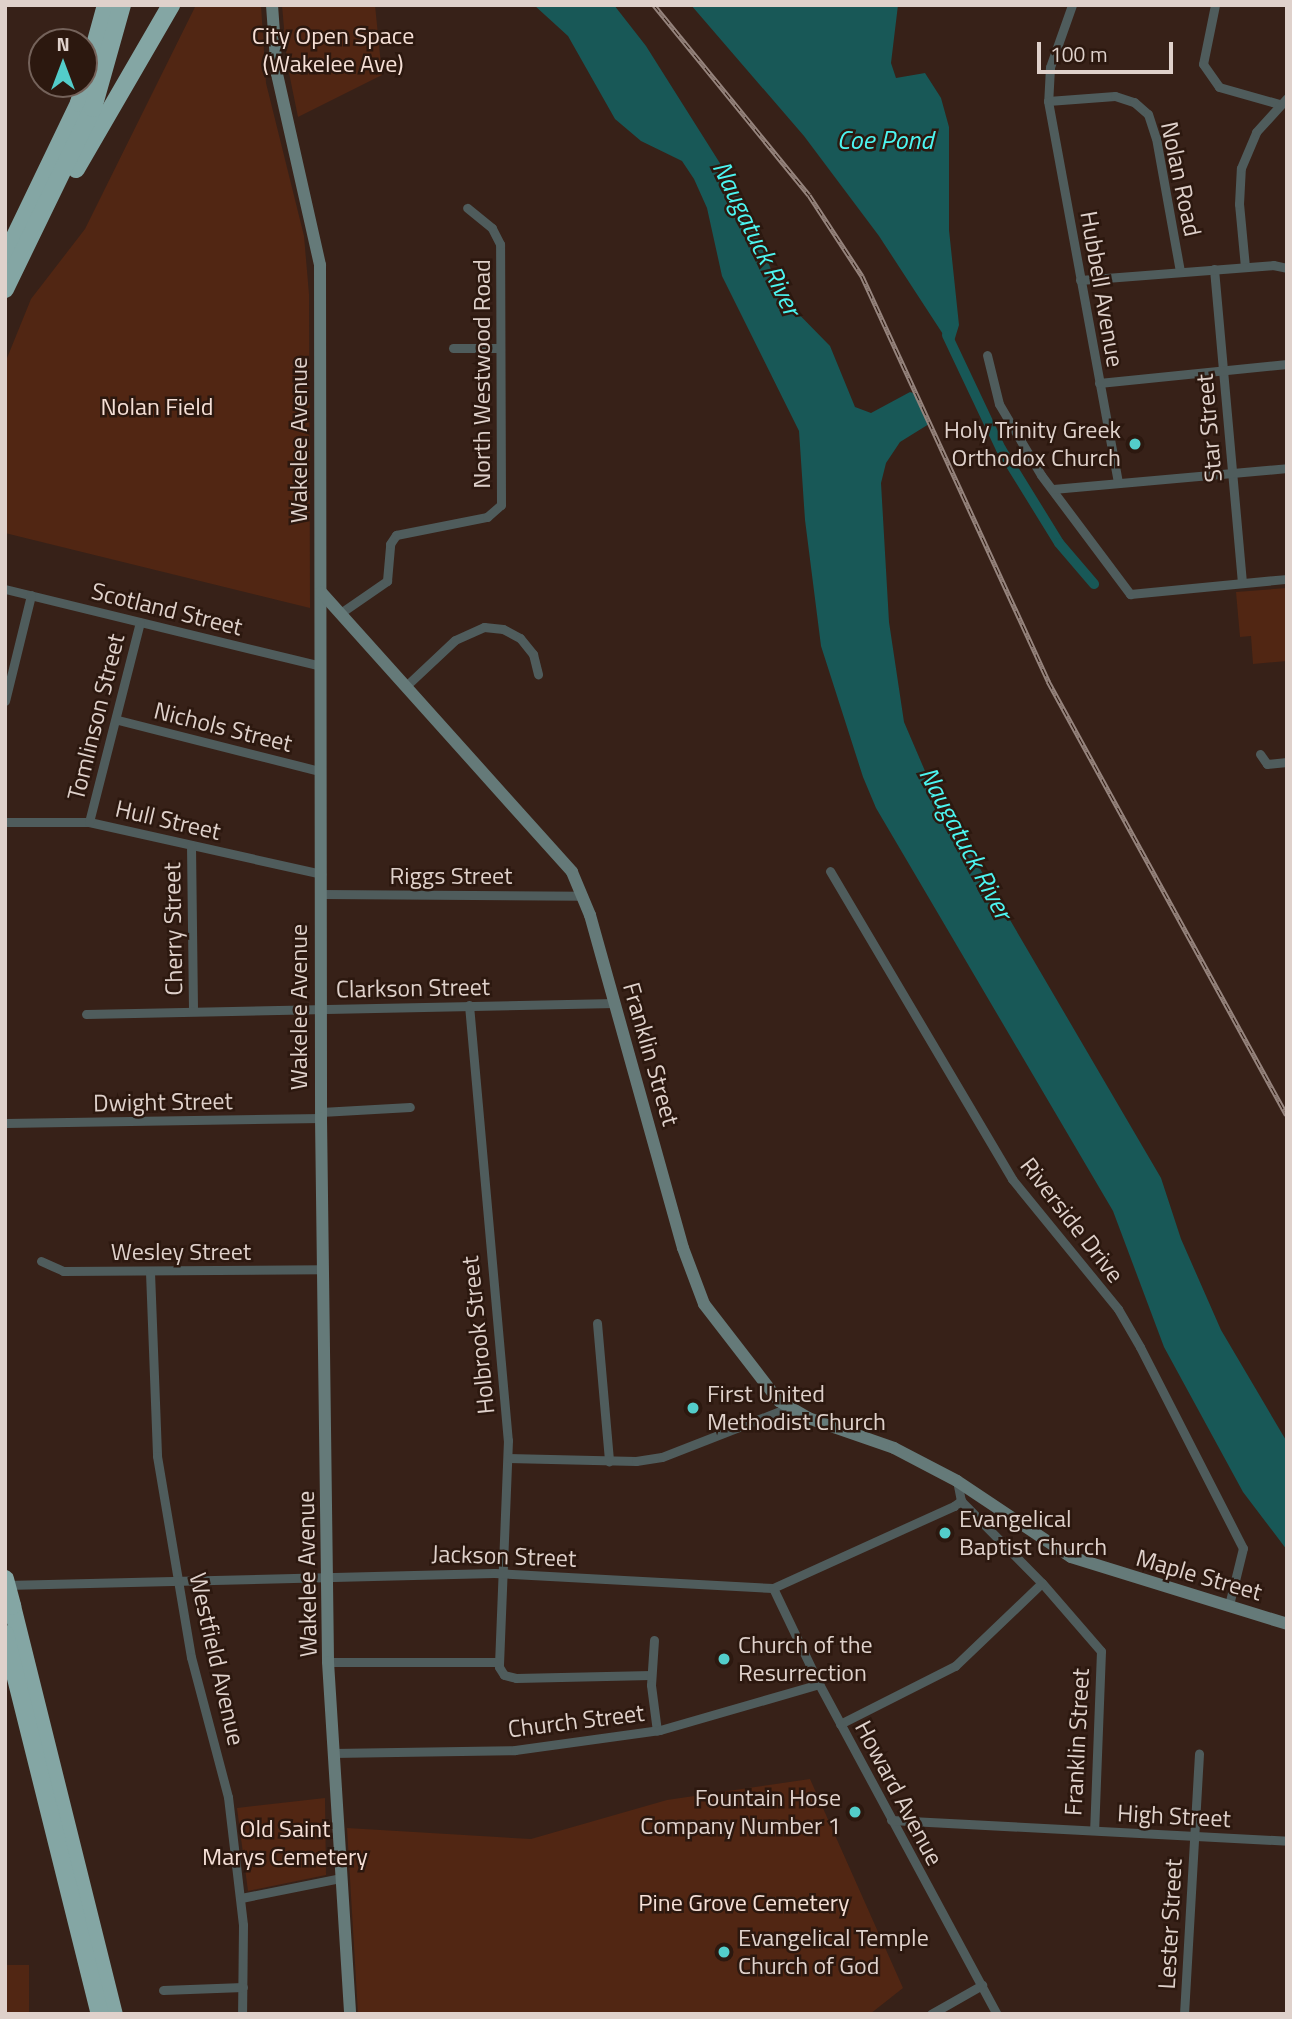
<!DOCTYPE html>
<style>
body{margin:0}
#map{position:relative;width:1292px;height:2019px;overflow:hidden;background:#372118;font-family:"Titillium Web",sans-serif}
div>[style]{position:absolute}
.green>*{inset:0;background:#512613;transform-origin:0 0}
.water>*{inset:0;background:#185857}
.canal>*{height:10px;margin:-5px;padding:0 5px;transform-origin:5px;border-radius:5px;background:#185857}
.street>*{height:9px;margin:-4.5px;padding:0 4.5px;transform-origin:4.5px;border-radius:4.5px;background:#4f5c5c}
.secondary>*{height:12px;margin:-6px;padding:0 6px;transform-origin:6px;border-radius:6px;background:#657a79}
.highway>*{height:18px;margin:-9px;padding:0 9px;transform-origin:9px;border-radius:9px;background:#84a6a4}
.rail>*{height:5px;margin-top:-2.5px;transform-origin:0;background:repeating-linear-gradient(90deg,#2c180f 0 8px,#96847d 0 16px);box-sizing:border-box;border-block:2px solid #96847d}
.highway-bridge>*{height:18px;margin:-9px;padding:0 9px;transform-origin:9px;border-radius:9px;background:#84a6a4}
.dots>*{width:19px;height:19px;translate:-50% -50%;box-sizing:border-box;border:4px solid #2c180f;border-radius:50%}
span{translate:-50% -50%;white-space:nowrap;text-align:center;line-height:1.15;-webkit-text-stroke:5px #2c180f;paint-order:stroke}
.park-label{font-size:24px;color:#f5dfd6}
.street-label{font-size:24px;color:#dfd1cb}
.poi-label{font-size:24px;color:#dfd1cb}
.right{translate:-100% -50%;text-align:right}
.left{translate:0 -50%;text-align:left}
.water-label{font-size:26px;color:#4cf5f1;font-style:italic}
.frame{position:absolute;inset:0;border:7px solid #dfd1cb;pointer-events:none}
.north{position:absolute;left:28px;top:28px;width:70px;height:70px;box-sizing:border-box;background:#2c180f;border:2px solid #74625a;border-radius:50%;rotate:0deg;font-size:19px;font-weight:700;line-height:28px;text-align:center;color:#dfd1cb}
.north::after{content:'';display:block;margin:auto;width:24px;height:32px;background:#53cdca;clip-path:polygon(50% 0,100% 100%,50% 72%,0 100%)}
.scale{position:absolute;left:1037px;top:42px;width:136px;height:32px;box-sizing:border-box;border:4px solid #dfd1cb;border-top:0;padding-left:9px;font-size:21px;line-height:24px;white-space:nowrap;color:#dfd1cb;-webkit-text-stroke:5px #2c180f;paint-order:stroke}
</style>
<div id="map">
<div class="green">
<div style="clip-path:polygon(196px 5px,261px 5px,266px 83px,304px 236px,309px 294px,310px 608px,5px 533px,5px 363px,31px 299px,85px 229px)"></div>
<div style="clip-path:polygon(282px 5px,375px 5px,382px 75px,298px 117px,287px 63px)"></div>
<div style="clip-path:polygon(1287px 588px,1287px 661px,1253px 664px,1251px 636px,1240px 637px,1236px 592px)"></div>
<div style="clip-path:polygon(810px 1779px,903px 1988px,870px 2014px,358px 2014px,347px 1828px,531px 1839px,667px 1800px)"></div>
<div style="clip-path:polygon(325px 1798px,326px 1875px,248px 1891px,237px 1808px)"></div>
<div style="left:5px;top:1965px;width:24px;height:49px"></div>
</div>
<div class="water">
<div style="clip-path:polygon(534px 5px,614px 5px,646px 46px,740px 195px,783px 298px,830px 346px,855px 407px,871px 413px,910px 392px,916px 394px,929px 424px,900px 442px,886px 463px,881px 483px,889px 622px,904px 722px,946px 820px,972px 855px,1161px 1178px,1181px 1239px,1221px 1330px,1287px 1442px,1287px 1550px,1243px 1492px,1164px 1347px,1113px 1211px,876px 808px,863px 777px,821px 646px,805px 520px,799px 431px,722px 276px,707px 208px,694px 179px,682px 161px,641px 141px,615px 119px,568px 36px)"></div>
<div style="clip-path:polygon(691px 5px,898px 5px,891px 63px,896px 78px,925px 73px,941px 98px,949px 127px,949px 230px,959px 325px,952px 348px,879px 236px,804px 136px)"></div>
</div>
<div class="canal">
<div style="left:947px;top:335px;width:126px;rotate:64.7deg"></div>
<div style="left:1001px;top:449px;width:110px;rotate:58.3deg"></div>
<div style="left:1059px;top:543px;width:54px;rotate:49.5deg"></div>
</div>
<div class="street">
<div style="left:1072px;top:5px;width:66px;rotate:109.5deg"></div>
<div style="left:1050px;top:67px;width:34px;rotate:93deg"></div>
<div style="left:1048px;top:101px;width:388px;rotate:79.6deg"></div>
<div style="left:1215px;top:5px;width:60px;rotate:101.5deg"></div>
<div style="left:1203px;top:64px;width:28px;rotate:55deg"></div>
<div style="left:1219px;top:87px;width:62px;rotate:15.8deg"></div>
<div style="left:1048px;top:101px;width:67px;rotate:-4.3deg"></div>
<div style="left:1115px;top:96px;width:20px;rotate:18deg"></div>
<div style="left:1134px;top:102px;width:18px;rotate:41deg"></div>
<div style="left:1148px;top:114px;width:25px;rotate:72deg"></div>
<div style="left:1156px;top:138px;width:136px;rotate:79.8deg"></div>
<div style="left:1245px;top:267px;width:63px;rotate:-95.4deg"></div>
<div style="left:1239px;top:204px;width:36px;rotate:-87deg"></div>
<div style="left:1241px;top:168px;width:39px;rotate:-67deg"></div>
<div style="left:1256px;top:132px;width:46px;rotate:-47.6deg"></div>
<div style="left:1214px;top:269px;width:314px;rotate:84.9deg"></div>
<div style="left:1080px;top:280px;width:194px;rotate:-4.4deg"></div>
<div style="left:1273px;top:265px;width:14px;rotate:12deg"></div>
<div style="left:453px;top:348px;width:47px"></div>
<div style="left:987px;top:355px;width:50px;rotate:76.2deg"></div>
<div style="left:999px;top:404px;width:82px;rotate:59.4deg"></div>
<div style="left:1041px;top:475px;width:149px;rotate:53.2deg"></div>
<div style="left:1130px;top:594px;width:158px;rotate:-5.5deg"></div>
<div style="left:1099px;top:383px;width:189px;rotate:-5.8deg"></div>
<div style="left:1053px;top:489px;width:235px;rotate:-5.1deg"></div>
<div style="left:5px;top:589px;width:324px;rotate:13.7deg"></div>
<div style="left:342px;top:612px;width:55px;rotate:-34.6deg"></div>
<div style="left:387px;top:581px;width:37px;rotate:-85deg"></div>
<div style="left:390px;top:544px;width:11px;rotate:-56deg"></div>
<div style="left:396px;top:535px;width:93px;rotate:-11.2deg"></div>
<div style="left:487px;top:517px;width:18px;rotate:-41deg"></div>
<div style="left:501px;top:505px;width:261px;rotate:-90.2deg"></div>
<div style="left:500px;top:244px;width:18px;rotate:-117deg"></div>
<div style="left:492px;top:228px;width:32px;rotate:-141deg"></div>
<div style="left:406px;top:686px;width:67px;rotate:-43.2deg"></div>
<div style="left:455px;top:640px;width:32px;rotate:-24deg"></div>
<div style="left:484px;top:627px;width:19px;rotate:6deg"></div>
<div style="left:503px;top:629px;width:19px;rotate:28deg"></div>
<div style="left:520px;top:638px;width:21px;rotate:51deg"></div>
<div style="left:533px;top:654px;width:21px;rotate:76deg"></div>
<div style="left:5px;top:701px;width:109px;rotate:-76.2deg"></div>
<div style="left:118px;top:720px;width:207px;rotate:14.2deg"></div>
<div style="left:1260px;top:754px;width:12px;rotate:55deg"></div>
<div style="left:1267px;top:764px;width:20px;rotate:-6deg"></div>
<div style="left:5px;top:822px;width:84px"></div>
<div style="left:89px;top:822px;width:238px;rotate:12.6deg"></div>
<div style="left:89px;top:822px;width:206px;rotate:-75.7deg"></div>
<div style="left:191px;top:845px;width:166px;rotate:89.3deg"></div>
<div style="left:830px;top:871px;width:358px;rotate:59.4deg"></div>
<div style="left:1012px;top:1179px;width:168px;rotate:50.8deg"></div>
<div style="left:1118px;top:1309px;width:44px;rotate:59.9deg"></div>
<div style="left:1140px;top:1347px;width:226px;rotate:62.9deg"></div>
<div style="left:1243px;top:1548px;width:59px;rotate:103.8deg"></div>
<div style="left:320px;top:894px;width:263px;rotate:0.4deg"></div>
<div style="left:469px;top:1005px;width:437px;rotate:84.9deg"></div>
<div style="left:508px;top:1440px;width:227px;rotate:92.3deg"></div>
<div style="left:499px;top:1667px;width:9px;rotate:58deg"></div>
<div style="left:504px;top:1675px;width:12px;rotate:14deg"></div>
<div style="left:516px;top:1678px;width:135px;rotate:-1.3deg"></div>
<div style="left:86px;top:1014px;width:529px;rotate:-1.19deg"></div>
<div style="left:321px;top:1112px;width:89px;rotate:-3.2deg"></div>
<div style="left:5px;top:1123px;width:316px;rotate:-0.9deg"></div>
<div style="left:41px;top:1261px;width:24px;rotate:24deg"></div>
<div style="left:63px;top:1271px;width:260px;rotate:-0.4deg"></div>
<div style="left:150px;top:1272px;width:184px;rotate:87.8deg"></div>
<div style="left:157px;top:1456px;width:204px;rotate:80.4deg"></div>
<div style="left:191px;top:1657px;width:145px;rotate:75.2deg"></div>
<div style="left:228px;top:1797px;width:129px;rotate:83.3deg"></div>
<div style="left:243px;top:1925px;width:89px;rotate:90.6deg"></div>
<div style="left:597px;top:1323px;width:139px;rotate:85deg"></div>
<div style="left:508px;top:1458px;width:128px;rotate:1.3deg"></div>
<div style="left:636px;top:1461px;width:26px;rotate:-9deg"></div>
<div style="left:662px;top:1457px;width:135px;rotate:-21.3deg"></div>
<div style="left:961px;top:1501px;width:115px;rotate:45.4deg"></div>
<div style="left:1042px;top:1583px;width:90px;rotate:49.1deg"></div>
<div style="left:1101px;top:1651px;width:179px;rotate:92.2deg"></div>
<div style="left:6px;top:1585px;width:488px;rotate:-1.4deg"></div>
<div style="left:494px;top:1573px;width:279px;rotate:3.1deg"></div>
<div style="left:773px;top:1588px;width:199px;rotate:-24.4deg"></div>
<div style="left:954px;top:1506px;width:9px;rotate:-36deg"></div>
<div style="left:961px;top:1501px;width:20px;rotate:-101deg"></div>
<div style="left:773px;top:1588px;width:106px;rotate:64.4deg"></div>
<div style="left:819px;top:1684px;width:375px;rotate:61.7deg"></div>
<div style="left:654px;top:1640px;width:45px;rotate:93.8deg"></div>
<div style="left:651px;top:1685px;width:46px;rotate:82.6deg"></div>
<div style="left:328px;top:1662px;width:170px"></div>
<div style="left:840px;top:1724px;width:129px;rotate:-26.8deg"></div>
<div style="left:955px;top:1666px;width:120px;rotate:-43.7deg"></div>
<div style="left:332px;top:1753px;width:183px;rotate:-0.9deg"></div>
<div style="left:515px;top:1750px;width:146px;rotate:-7.9deg"></div>
<div style="left:660px;top:1730px;width:166px;rotate:-16.1deg"></div>
<div style="left:891px;top:1820px;width:397px;rotate:3deg"></div>
<div style="left:241px;top:1898px;width:101px;rotate:-11.4deg"></div>
<div style="left:163px;top:1990px;width:80px;rotate:-2.1deg"></div>
<div style="left:931px;top:2014px;width:59px;rotate:-29.6deg"></div>
<div style="left:1184px;top:2014px;width:261px;rotate:-86.7deg"></div>
</div>
<div class="secondary">
<div style="left:272px;top:5px;width:69px;rotate:85.9deg"></div>
<div style="left:277px;top:74px;width:196px;rotate:77.3deg"></div>
<div style="left:320px;top:265px;width:853px;rotate:89.93deg"></div>
<div style="left:321px;top:1118px;width:544px;rotate:89.26deg"></div>
<div style="left:328px;top:1662px;width:353px;rotate:86.4deg"></div>
<div style="left:321px;top:592px;width:376px;rotate:48.1deg"></div>
<div style="left:572px;top:872px;width:47px;rotate:67.3deg"></div>
<div style="left:590px;top:915px;width:346px;rotate:74.4deg"></div>
<div style="left:683px;top:1248px;width:60px;rotate:69.4deg"></div>
<div style="left:704px;top:1304px;width:123px;rotate:52.3deg"></div>
<div style="left:779px;top:1401px;width:34px;rotate:30deg"></div>
<div style="left:808px;top:1418px;width:91px;rotate:19.2deg"></div>
<div style="left:894px;top:1448px;width:71px;rotate:27.6deg"></div>
<div style="left:957px;top:1481px;width:137px;rotate:33.7deg"></div>
<div style="left:1071px;top:1557px;width:226px;rotate:17.2deg"></div>
</div>
<div class="highway">
<div style="left:76px;top:169px;width:190px;rotate:-59.9deg"></div>
<div style="left:5px;top:257px;width:171px;rotate:-64.3deg"></div>
<div style="left:79px;top:103px;width:102px;rotate:-74.6deg"></div>
<div style="left:5px;top:289px;width:201px;rotate:-64.1deg"></div>
<div style="left:93px;top:108px;width:107px;rotate:-74.3deg"></div>
<div style="left:12px;top:1606px;width:421px;rotate:76deg"></div>
<div style="left:5px;top:1634px;width:392px;rotate:76deg"></div>
</div>
<div class="rail">
<div style="left:654px;top:5px;width:245px;rotate:50.8deg"></div>
<div style="left:809px;top:195px;width:97px;rotate:56.8deg"></div>
<div style="left:862px;top:276px;width:446px;rotate:65.3deg"></div>
<div style="left:1048px;top:681px;width:495px;rotate:61.2deg"></div>
</div>
<div class="highway-bridge">
<div style="left:5px;top:1579px;width:28px;rotate:75deg"></div>
</div>
<div class="dots">
<div style="left:1135px;top:444px;background:#53cdca"></div>
<div style="left:693px;top:1408px;background:#53cdca"></div>
<div style="left:945px;top:1533px;background:#53cdca"></div>
<div style="left:724px;top:1659px;background:#53cdca"></div>
<div style="left:855px;top:1812px;background:#53cdca"></div>
<div style="left:724px;top:1952px;background:#53cdca"></div>
</div>
<div class="park-label">
<span style="left:333px;top:50px">City Open Space<br>(Wakelee Ave)</span>
<span style="left:157px;top:407px">Nolan Field</span>
<span style="left:285px;top:1843px">Old Saint<br>Marys Cemetery</span>
<span style="left:744px;top:1903px">Pine Grove Cemetery</span>
</div>
<div class="street-label">
<span style="left:1181px;top:179px;rotate:78deg">Nolan Road</span>
<span style="left:1102px;top:289px;rotate:80deg">Hubbell Avenue</span>
<span style="left:482px;top:374px;rotate:-90deg">North Westwood Road</span>
<span style="left:1209px;top:428px;rotate:-95deg">Star Street</span>
<span style="left:299px;top:440px;rotate:-90deg">Wakelee Avenue</span>
<span style="left:167px;top:609px;rotate:14deg">Scotland Street</span>
<span style="left:96px;top:717px;rotate:-76deg">Tomlinson Street</span>
<span style="left:223px;top:727px;rotate:14deg">Nichols Street</span>
<span style="left:168px;top:820px;rotate:13deg">Hull Street</span>
<span style="left:451px;top:876px">Riggs Street</span>
<span style="left:173px;top:929px;rotate:-91deg">Cherry Street</span>
<span style="left:413px;top:988px;rotate:-1deg">Clarkson Street</span>
<span style="left:299px;top:1007px;rotate:-90deg">Wakelee Avenue</span>
<span style="left:651px;top:1054px;rotate:74deg">Franklin Street</span>
<span style="left:163px;top:1102px;rotate:-1deg">Dwight Street</span>
<span style="left:1072px;top:1220px;rotate:52deg">Riverside Drive</span>
<span style="left:181px;top:1252px">Wesley Street</span>
<span style="left:478px;top:1335px;rotate:-96deg">Holbrook Street</span>
<span style="left:504px;top:1556px;rotate:2deg">Jackson Street</span>
<span style="left:307px;top:1574px;rotate:-91deg">Wakelee Avenue</span>
<span style="left:1199px;top:1575px;rotate:16deg">Maple Street</span>
<span style="left:217px;top:1659px;rotate:77deg">Westfield Avenue</span>
<span style="left:576px;top:1721px;rotate:-7deg">Church Street</span>
<span style="left:1077px;top:1742px;rotate:-87deg">Franklin Street</span>
<span style="left:899px;top:1793px;rotate:62deg">Howard Avenue</span>
<span style="left:1174px;top:1816px;rotate:3deg">High Street</span>
<span style="left:1170px;top:1924px;rotate:-87deg">Lester Street</span>
</div>
<div class="poi-label">
<span class="right" style="left:1121px;top:444px">Holy Trinity Greek<br>Orthodox Church</span>
<span class="left" style="left:707px;top:1408px">First United<br>Methodist Church</span>
<span class="left" style="left:959px;top:1533px">Evangelical<br>Baptist Church</span>
<span class="left" style="left:738px;top:1659px">Church of the<br>Resurrection</span>
<span class="right" style="left:841px;top:1812px">Fountain Hose<br>Company Number 1</span>
<span class="left" style="left:738px;top:1952px">Evangelical Temple<br>Church of God</span>
</div>
<div class="water-label">
<span style="left:885px;top:140px">Coe Pond</span>
<span style="left:757px;top:238px;rotate:64deg">Naugatuck River</span>
<span style="left:966px;top:843px;rotate:62deg">Naugatuck River</span>
</div>
<div class="frame"></div>
<div class="north">N</div>
<div class="scale">100 m</div>
</div>
